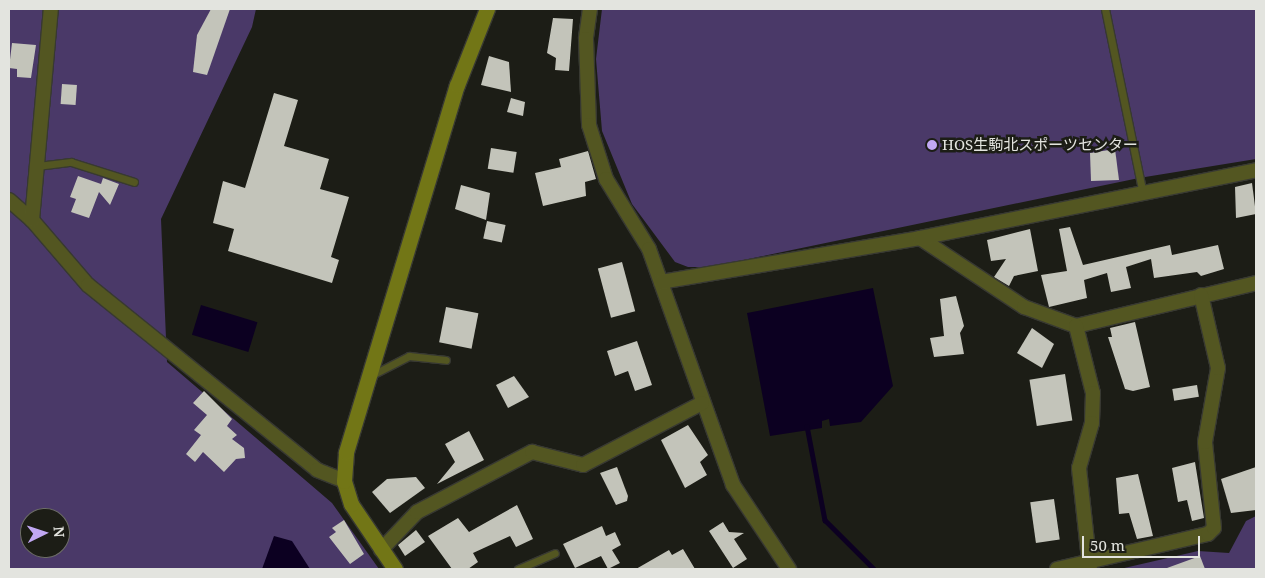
<!DOCTYPE html>
<meta charset="utf-8">
<style>
body{margin:0}
#map{position:relative;width:1265px;height:578px;overflow:hidden;background:#1c1d16;font-family:"Noto Serif","Noto Sans JP",serif}
div>[style]{position:absolute}
.green>*{inset:0;background:#4a3968}
.water>*{inset:0;background:#0c0021;transform-origin:0 0}
.stream>*{height:4.5px;margin:-2.25px;padding:0 2.25px;transform-origin:2.25px;border-radius:2.25px;background:#0c0021}
.building>*{inset:0;background:#c3c4ba;transform-origin:0 0}
.roads{filter:drop-shadow(1px 0 #383932) drop-shadow(-1px 0 #383932) drop-shadow(0 1px #383932) drop-shadow(0 -1px #383932)}
.lane>*{height:7px;margin:-3.5px;padding:0 3.5px;transform-origin:3.5px;border-radius:3.5px;background:#535621}
.street>*{height:14px;margin:-7px;padding:0 7px;transform-origin:7px;border-radius:7px;background:#535621}
.secondary>*{height:15px;margin:-7.5px;padding:0 7.5px;transform-origin:7.5px;border-radius:7.5px;background:#727616}
.dots>*{width:14px;height:14px;translate:-50% -50%;box-sizing:border-box;border:2px solid #1c1d16;border-radius:50%}
span{translate:-50% -50%;white-space:nowrap;text-align:center;line-height:1.15;-webkit-text-stroke:5px #1c1d16;paint-order:stroke}
.poi-label{font-size:15px;color:#e3e4df}
.left{translate:0 -50%;text-align:left}
.frame{position:absolute;inset:0;border:10px solid #e3e4df;pointer-events:none}
.north{position:absolute;left:20px;top:508px;width:50px;height:50px;box-sizing:border-box;background:#1c1d16;border:1px solid #6c6d66;border-radius:50%;rotate:86deg;font-size:14px;font-weight:700;line-height:20px;text-align:center;color:#e3e4df}
.north::after{content:'';display:block;margin:auto;width:18px;height:22px;background:#c1a8f3;clip-path:polygon(50% 0,100% 100%,50% 72%,0 100%)}
.scale{position:absolute;left:1082px;top:536px;width:118px;height:22px;box-sizing:border-box;border:2px solid #e3e4df;border-top:0;padding-left:6px;font-size:15px;line-height:18px;white-space:nowrap;color:#e3e4df;-webkit-text-stroke:4px #1c1d16;paint-order:stroke}
</style>
<div id="map">
<div class="green">
<div style="clip-path:polygon(evenodd,9px 9px,256px 9px,252px 27px,161px 219px,167px 362px,332px 503px,379px 569px,9px 569px,9px 9px,30px 518px,60px 518px,60px 548px,30px 548px,30px 518px)"></div>
<div style="clip-path:polygon(602px 9px,1256px 9px,1256px 159px,1139px 178px,710px 267px,688px 267px,675px 262px,632px 204px,602px 131px,596px 59px)"></div>
<div style="clip-path:polygon(1256px 516px,1256px 569px,1120px 569px,1198px 551px,1229px 553px,1246px 521px)"></div>
</div>
<div class="water">
<div style="clip-path:polygon(873px 288px,893px 386px,861px 422px,830px 426px,829px 419px,822px 421px,822px 428px,770px 436px,747px 313px)"></div>
<div style="left:201px;top:305px;width:59px;height:31px;rotate:17deg"></div>
<div style="clip-path:polygon(274px 536px,292px 541px,310px 569px,262px 569px)"></div>
</div>
<div class="stream">
<div style="left:807px;top:426px;width:96px;rotate:79.2deg"></div>
<div style="left:825px;top:520px;width:69px;rotate:45deg"></div>
</div>
<div class="building">
<div style="clip-path:polygon(211px 9px,230px 9px,207px 75px,193px 72px,197px 35px)"></div>
<div style="clip-path:polygon(553px 18px,573px 19px,569px 71px,555px 70px,556px 58px,547px 53px)"></div>
<div style="clip-path:polygon(12px 43px,36px 45px,31px 78px,17px 77px,17px 69px,9px 68px)"></div>
<div style="clip-path:polygon(489px 56px,509px 62px,511px 92px,481px 85px)"></div>
<div style="left:62px;top:84px;width:15px;height:20px;rotate:4deg"></div>
<div style="clip-path:polygon(274px 93px,298px 100px,284px 146px,329px 159px,320px 189px,349px 197px,331px 257px,339px 260px,332px 283px,228px 251px,234px 229px,213px 223px,223px 181px,245px 188px)"></div>
<div style="clip-path:polygon(511px 98px,525px 102px,523px 116px,507px 112px)"></div>
<div style="left:491px;top:148px;width:26px;height:21px;rotate:9deg"></div>
<div style="clip-path:polygon(1115px 149px,1119px 180px,1091px 181px,1090px 153px)"></div>
<div style="clip-path:polygon(588px 151px,596px 179px,585px 182px,586px 196px,543px 206px,535px 173px,561px 167px,559px 159px)"></div>
<div style="clip-path:polygon(78px 176px,101px 184px,103px 178px,119px 184px,110px 205px,99px 192px,89px 218px,71px 212px,76px 199px,70px 197px)"></div>
<div style="clip-path:polygon(1252px 183px,1256px 214px,1236px 218px,1235px 187px)"></div>
<div style="clip-path:polygon(461px 185px,490px 193px,486px 220px,455px 209px)"></div>
<div style="left:487px;top:221px;width:19px;height:18px;rotate:12deg"></div>
<div style="clip-path:polygon(1070px 227px,1083px 265px,1170px 245px,1172px 255px,1218px 245px,1224px 269px,1201px 276px,1197px 272px,1154px 278px,1151px 259px,1126px 267px,1131px 288px,1111px 292px,1107px 273px,1084px 280px,1087px 298px,1049px 307px,1041px 275px,1067px 271px,1059px 229px)"></div>
<div style="clip-path:polygon(1030px 229px,1038px 271px,1014px 276px,1009px 286px,994px 277px,1006px 259px,991px 261px,987px 240px)"></div>
<div style="left:622px;top:262px;width:51px;height:25px;rotate:75deg"></div>
<div style="clip-path:polygon(956px 296px,964px 326px,960px 333px,964px 354px,934px 357px,930px 338px,944px 336px,940px 299px)"></div>
<div style="left:446px;top:307px;width:33px;height:36px;rotate:11deg"></div>
<div style="clip-path:polygon(1135px 322px,1150px 387px,1133px 391px,1125px 389px,1108px 337px,1112px 337px,1110px 328px)"></div>
<div style="clip-path:polygon(1032px 328px,1054px 344px,1042px 368px,1017px 353px)"></div>
<div style="clip-path:polygon(637px 341px,652px 385px,635px 391px,628px 371px,615px 376px,607px 351px)"></div>
<div style="left:1065px;top:374px;width:47px;height:36px;rotate:81deg"></div>
<div style="clip-path:polygon(514px 376px,529px 397px,508px 408px,496px 385px)"></div>
<div style="left:1197px;top:385px;width:12px;height:25px;rotate:81deg"></div>
<div style="clip-path:polygon(204px 391px,232px 419px,227px 426px,237px 435px,232px 439px,244px 448px,245px 458px,236px 459px,224px 472px,203px 452px,195px 462px,186px 454px,201px 435px,194px 430px,207px 415px,193px 403px)"></div>
<div style="clip-path:polygon(688px 425px,708px 455px,700px 462px,707px 475px,685px 488px,661px 440px)"></div>
<div style="clip-path:polygon(469px 431px,484px 460px,437px 484px,455px 462px,445px 444px)"></div>
<div style="clip-path:polygon(1195px 462px,1204px 518px,1192px 521px,1187px 500px,1178px 502px,1172px 468px)"></div>
<div style="clip-path:polygon(617px 467px,628px 496px,627px 501px,616px 505px,600px 473px)"></div>
<div style="clip-path:polygon(1256px 467px,1256px 510px,1231px 513px,1221px 479px)"></div>
<div style="clip-path:polygon(1138px 474px,1153px 536px,1137px 539px,1129px 513px,1119px 514px,1116px 478px)"></div>
<div style="clip-path:polygon(416px 477px,425px 488px,390px 513px,372px 492px,387px 479px)"></div>
<div style="left:1054px;top:499px;width:41px;height:24px;rotate:82deg"></div>
<div style="clip-path:polygon(517px 505px,533px 539px,516px 547px,510px 536px,473px 553px,478px 562px,468px 569px,452px 569px,428px 536px,458px 518px,469px 532px)"></div>
<div style="clip-path:polygon(344px 520px,364px 554px,350px 564px,329px 537px,336px 532px,332px 528px)"></div>
<div style="clip-path:polygon(723px 522px,729px 532px,744px 533px,734px 539px,747px 559px,733px 568px,709px 531px)"></div>
<div style="clip-path:polygon(602px 526px,606px 536px,615px 532px,621px 545px,612px 550px,620px 563px,608px 569px,601px 556px,575px 568px,563px 544px)"></div>
<div style="clip-path:polygon(416px 530px,425px 542px,405px 556px,398px 545px)"></div>
<div style="clip-path:polygon(683px 549px,695px 569px,636px 569px,669px 550px,672px 555px)"></div>
<div style="clip-path:polygon(1200px 556px,1205px 569px,1167px 569px,1167px 568px)"></div>
</div>
<div class="roads">
<div class="lane">
<div style="left:1105px;top:9px;width:185px;rotate:78.4deg"></div>
<div style="left:37px;top:166px;width:34px;rotate:-7deg"></div>
<div style="left:71px;top:162px;width:66px;rotate:17.6deg"></div>
<div style="left:370px;top:376px;width:44px;rotate:-27.1deg"></div>
<div style="left:409px;top:356px;width:37px;rotate:6deg"></div>
<div style="left:518px;top:569px;width:40px;rotate:-23.4deg"></div>
</div>
<div class="street">
<div style="left:590px;top:9px;width:30px;rotate:98deg"></div>
<div style="left:586px;top:39px;width:86px;rotate:88deg"></div>
<div style="left:589px;top:125px;width:57px;rotate:72.5deg"></div>
<div style="left:606px;top:179px;width:82px;rotate:58.4deg"></div>
<div style="left:649px;top:249px;width:251px;rotate:70.4deg"></div>
<div style="left:733px;top:485px;width:101px;rotate:56.3deg"></div>
<div style="left:9px;top:200px;width:30px;rotate:41deg"></div>
<div style="left:32px;top:220px;width:86px;rotate:49.3deg"></div>
<div style="left:88px;top:285px;width:294px;rotate:38.9deg"></div>
<div style="left:317px;top:470px;width:29px;rotate:22deg"></div>
<div style="left:32px;top:220px;width:212px;rotate:-84.9deg"></div>
<div style="left:920px;top:238px;width:125px;rotate:33.6deg"></div>
<div style="left:1024px;top:307px;width:55px;rotate:20.1deg"></div>
<div style="left:1076px;top:326px;width:185px;rotate:-13.4deg"></div>
<div style="left:661px;top:282px;width:263px;rotate:-9.6deg"></div>
<div style="left:920px;top:238px;width:343px;rotate:-11.4deg"></div>
<div style="left:1076px;top:326px;width:69px;rotate:75.8deg"></div>
<div style="left:1093px;top:393px;width:30px;rotate:92deg"></div>
<div style="left:1092px;top:423px;width:47px;rotate:106.1deg"></div>
<div style="left:1079px;top:468px;width:102px;rotate:83.8deg"></div>
<div style="left:381px;top:550px;width:52px;rotate:-46.5deg"></div>
<div style="left:417px;top:512px;width:130px;rotate:-27.6deg"></div>
<div style="left:532px;top:452px;width:53px;rotate:14.3deg"></div>
<div style="left:583px;top:465px;width:134px;rotate:-27.5deg"></div>
<div style="left:1057px;top:569px;width:155px;rotate:-13.1deg"></div>
<div style="left:1208px;top:534px;width:8px;rotate:-45deg"></div>
<div style="left:1214px;top:528px;width:86px;rotate:-96deg"></div>
<div style="left:1205px;top:442px;width:75px;rotate:-80deg"></div>
<div style="left:1218px;top:368px;width:75px;rotate:-103.1deg"></div>
</div>
<div class="secondary">
<div style="left:395px;top:569px;width:78px;rotate:-124.1deg"></div>
<div style="left:351px;top:504px;width:24px;rotate:-107deg"></div>
<div style="left:344px;top:481px;width:29px;rotate:-86deg"></div>
<div style="left:346px;top:452px;width:383px;rotate:-73.2deg"></div>
<div style="left:457px;top:85px;width:82px;rotate:-68.5deg"></div>
</div>
</div>
<div class="dots">
<div style="left:932px;top:145px;background:#c1a8f3"></div>
</div>
<div class="poi-label">
<span class="left" style="left:942px;top:145px">HOS生駒北スポーツセンター</span>
</div>
<div class="frame"></div>
<div class="north">N</div>
<div class="scale">50 m</div>
</div>
